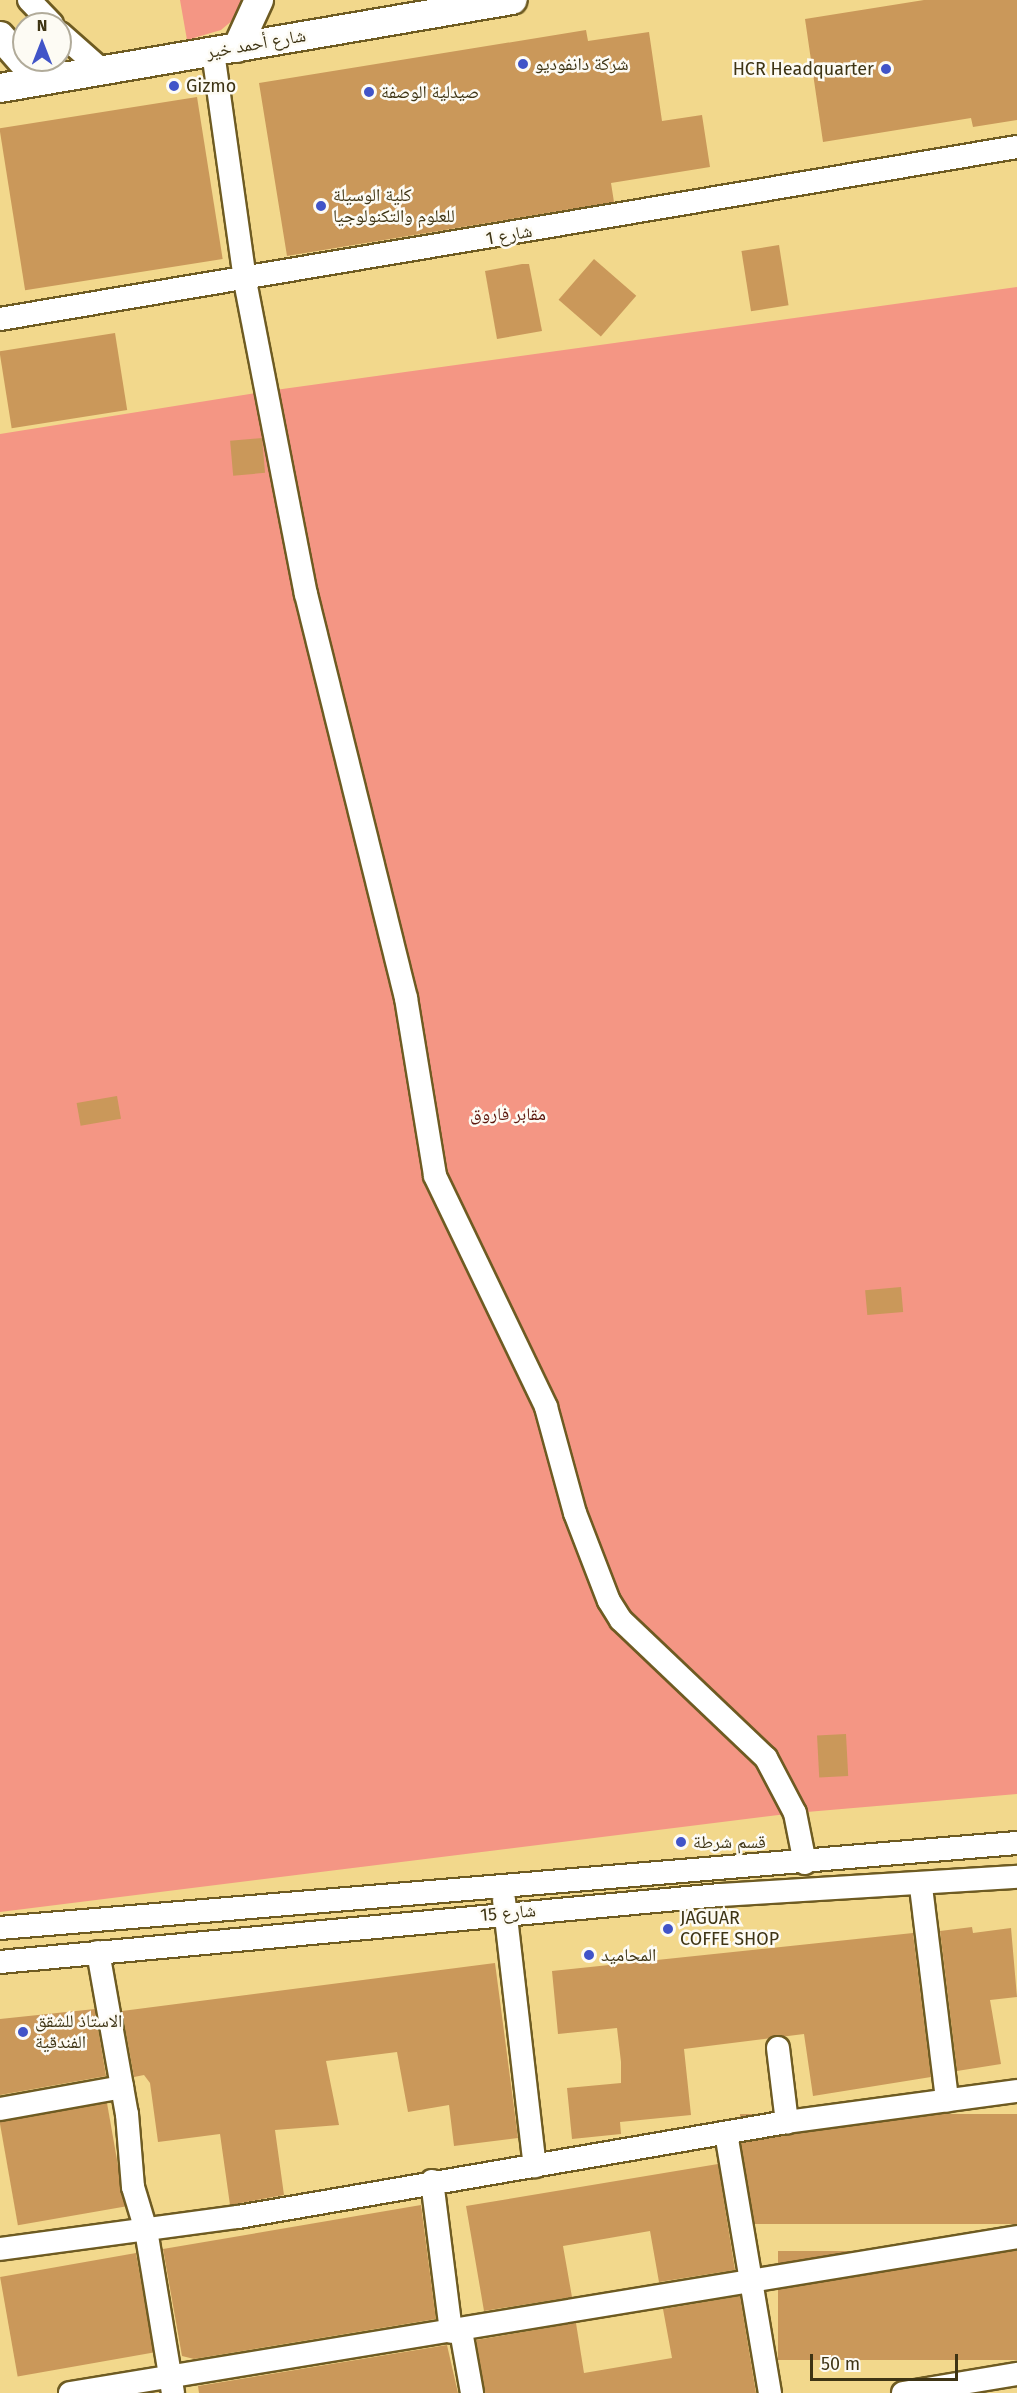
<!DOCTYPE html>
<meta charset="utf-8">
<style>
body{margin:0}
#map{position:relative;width:1017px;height:2393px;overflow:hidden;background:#f2d88c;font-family:"Fira Sans","Noto Naskh Arabic",sans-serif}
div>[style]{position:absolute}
.green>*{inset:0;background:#f49684}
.building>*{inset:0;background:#ca985a;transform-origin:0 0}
.roads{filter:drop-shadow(2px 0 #6e5b22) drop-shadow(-2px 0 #6e5b22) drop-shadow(0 2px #6e5b22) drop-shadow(0 -2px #6e5b22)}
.minor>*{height:22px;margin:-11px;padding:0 11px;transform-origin:11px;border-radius:11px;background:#fff}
.major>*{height:28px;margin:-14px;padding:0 14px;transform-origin:14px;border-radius:14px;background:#fff}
.dots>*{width:16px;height:16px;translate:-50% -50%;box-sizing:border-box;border:3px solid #fdfbf4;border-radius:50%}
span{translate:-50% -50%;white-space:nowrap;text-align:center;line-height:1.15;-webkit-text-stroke:5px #fdfbf4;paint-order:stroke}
.street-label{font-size:18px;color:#3e3414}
.poi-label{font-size:18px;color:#3e3414}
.left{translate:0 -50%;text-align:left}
.right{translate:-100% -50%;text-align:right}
.park-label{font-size:18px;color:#5c170d}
.north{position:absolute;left:12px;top:12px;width:60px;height:60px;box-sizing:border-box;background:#fdfbf4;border:2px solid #b1ab9a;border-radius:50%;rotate:0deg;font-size:16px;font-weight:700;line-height:24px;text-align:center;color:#3e3414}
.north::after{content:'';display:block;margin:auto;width:21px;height:27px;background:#4154c8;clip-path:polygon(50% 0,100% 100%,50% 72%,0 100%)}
.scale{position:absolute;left:810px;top:2354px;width:148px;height:27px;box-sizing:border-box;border:3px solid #3e3414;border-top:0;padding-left:8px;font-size:18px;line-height:21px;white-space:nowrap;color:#3e3414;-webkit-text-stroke:4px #fdfbf4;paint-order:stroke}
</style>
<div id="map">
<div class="green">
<div style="clip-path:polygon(180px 0,248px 0,246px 9px,221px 30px,187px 40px)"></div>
<div style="clip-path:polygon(1017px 287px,1017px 1794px,795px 1813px,0 1912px,0 434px,268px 391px)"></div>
</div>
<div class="building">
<div style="clip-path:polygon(924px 0,1017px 0,1017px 120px,973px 127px,971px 118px,823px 142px,805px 19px)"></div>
<div style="clip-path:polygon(586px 30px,588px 41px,649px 32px,662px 121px,702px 115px,710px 167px,611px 183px,614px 202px,287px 256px,259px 83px)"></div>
<div style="left:197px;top:97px;width:164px;height:200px;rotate:81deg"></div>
<div style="left:779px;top:245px;width:61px;height:38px;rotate:81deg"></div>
<div style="left:594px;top:259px;width:56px;height:54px;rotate:41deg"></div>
<div style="clip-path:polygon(522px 264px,529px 264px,542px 331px,497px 339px,485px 271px)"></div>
<div style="left:115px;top:333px;width:78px;height:117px;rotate:81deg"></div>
<div style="left:262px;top:438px;width:35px;height:32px;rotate:85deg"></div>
<div style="left:117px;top:1096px;width:23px;height:41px;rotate:80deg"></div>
<div style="left:901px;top:1287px;width:25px;height:36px;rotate:85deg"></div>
<div style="left:846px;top:1734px;width:42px;height:29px;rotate:87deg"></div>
<div style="clip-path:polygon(972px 1927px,973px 1933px,1011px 1928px,1017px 1997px,990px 2000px,1001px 2064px,957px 2071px,940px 1931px)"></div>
<div style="clip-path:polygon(913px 1933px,931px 2077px,813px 2096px,804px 2034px,684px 2049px,691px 2115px,620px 2122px,621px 2134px,572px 2139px,567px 2088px,621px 2083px,621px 2062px,617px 2028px,558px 2034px,552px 1971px)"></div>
<div style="clip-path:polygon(495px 1963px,518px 2138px,454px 2146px,449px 2105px,408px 2112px,397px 2052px,326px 2061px,339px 2125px,275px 2130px,284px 2195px,230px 2205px,220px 2134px,158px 2142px,150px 2083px,144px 2075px,134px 2077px,122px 2011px)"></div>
<div style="clip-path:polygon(95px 2009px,106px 2076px,0 2095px,0 2019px)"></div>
<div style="left:107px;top:2103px;width:105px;height:109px;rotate:80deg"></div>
<div style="left:1017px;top:2114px;width:110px;height:277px;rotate:90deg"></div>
<div style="clip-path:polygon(718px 2164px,735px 2270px,659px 2282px,650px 2231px,563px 2246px,572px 2297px,484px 2311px,466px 2206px)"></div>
<div style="clip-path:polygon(421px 2205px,436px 2319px,194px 2359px,182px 2356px,163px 2249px)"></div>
<div style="left:1017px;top:2251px;width:109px;height:239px;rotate:90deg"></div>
<div style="left:136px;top:2253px;width:101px;height:138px;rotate:80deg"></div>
<div style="clip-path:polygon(740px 2296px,756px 2393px,485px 2393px,476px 2340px,576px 2323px,584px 2373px,672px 2358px,663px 2309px)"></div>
<div style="clip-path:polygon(447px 2345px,458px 2393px,199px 2393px,198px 2386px)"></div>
</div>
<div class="roads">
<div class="minor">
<div style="left:29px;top:0;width:33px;rotate:46deg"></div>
<div style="left:60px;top:33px;width:57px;rotate:41.5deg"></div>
<div style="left:213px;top:52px;width:231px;rotate:82deg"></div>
<div style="left:245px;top:281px;width:319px;rotate:79deg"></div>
<div style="left:306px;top:594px;width:416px;rotate:76.1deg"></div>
<div style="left:406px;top:998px;width:180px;rotate:80.7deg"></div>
<div style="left:435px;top:1176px;width:256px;rotate:64.3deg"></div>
<div style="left:546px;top:1407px;width:110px;rotate:74.7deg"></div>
<div style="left:575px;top:1513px;width:94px;rotate:68.9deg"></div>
<div style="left:609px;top:1601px;width:22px;rotate:58deg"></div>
<div style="left:621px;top:1620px;width:200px;rotate:43.6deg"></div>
<div style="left:766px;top:1758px;width:62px;rotate:62.2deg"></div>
<div style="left:795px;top:1813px;width:51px;rotate:78.7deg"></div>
<div style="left:0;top:319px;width:1031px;rotate:-9.6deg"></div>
<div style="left:921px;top:1887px;width:215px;rotate:83deg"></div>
<div style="left:504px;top:1900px;width:268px;rotate:83.4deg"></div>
<div style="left:0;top:1928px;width:1021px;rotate:-4.78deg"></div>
<div style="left:98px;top:1952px;width:165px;rotate:79.9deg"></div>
<div style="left:127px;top:2114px;width:73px;rotate:85.3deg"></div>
<div style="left:133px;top:2187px;width:45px;rotate:73.2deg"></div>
<div style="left:146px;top:2230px;width:165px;rotate:80.6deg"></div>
<div style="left:0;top:1962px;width:723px;rotate:-5.32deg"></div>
<div style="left:720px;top:1895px;width:298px;rotate:-3.5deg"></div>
<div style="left:778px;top:2048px;width:75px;rotate:83.1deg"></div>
<div style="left:0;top:2109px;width:124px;rotate:-10.2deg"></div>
<div style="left:726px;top:2133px;width:264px;rotate:80.4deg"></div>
<div style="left:432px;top:2181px;width:152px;rotate:82.8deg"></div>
<div style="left:0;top:2249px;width:240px;rotate:-7.7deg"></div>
<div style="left:238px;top:2217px;width:557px;rotate:-9.82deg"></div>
<div style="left:787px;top:2122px;width:232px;rotate:-7.7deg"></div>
<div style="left:461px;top:2331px;width:63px;rotate:79.9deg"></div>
<div style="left:70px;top:2393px;width:960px;rotate:-9.35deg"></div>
<div style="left:903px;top:2393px;width:116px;rotate:-9.5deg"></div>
</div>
<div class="major">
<div style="left:0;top:36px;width:44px;rotate:48.7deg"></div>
<div style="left:29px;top:69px;width:32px;rotate:11deg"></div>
<div style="left:237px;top:48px;width:53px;rotate:-65.4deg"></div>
<div style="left:0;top:88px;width:520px;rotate:-9.75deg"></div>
</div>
</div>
<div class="dots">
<div style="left:523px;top:64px;background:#4154c8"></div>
<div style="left:886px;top:69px;background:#4154c8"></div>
<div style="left:174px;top:86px;background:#4154c8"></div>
<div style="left:369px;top:92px;background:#4154c8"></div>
<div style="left:321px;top:206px;background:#4154c8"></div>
<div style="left:681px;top:1842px;background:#4154c8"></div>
<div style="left:668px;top:1929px;background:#4154c8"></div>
<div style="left:589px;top:1955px;background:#4154c8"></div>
<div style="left:23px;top:2032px;background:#4154c8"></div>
</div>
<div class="street-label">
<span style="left:256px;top:44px;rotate:-10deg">شارع أحمد خير</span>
<span style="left:509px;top:235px;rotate:-10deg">شارع 1</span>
<span style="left:508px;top:1913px;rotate:-5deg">شارع 15</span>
</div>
<div class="poi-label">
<span class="left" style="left:535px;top:64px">شركة دانفوديو</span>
<span class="right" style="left:874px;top:69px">HCR Headquarter</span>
<span class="left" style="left:186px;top:86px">Gizmo</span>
<span class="left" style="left:381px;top:92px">صيدلية الوصفة</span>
<span class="left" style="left:333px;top:206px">كلية الوسيلة<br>للعلوم والتكنولوجيا</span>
<span class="left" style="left:693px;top:1842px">قسم شرطة</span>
<span class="left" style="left:680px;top:1929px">JAGUAR<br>COFFE SHOP</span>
<span class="left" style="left:601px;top:1955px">المحاميد</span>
<span class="left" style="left:35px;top:2032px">الاستاذ للشقق<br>الفندقية</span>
</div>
<div class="park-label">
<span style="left:508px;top:1114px">مقابر فاروق</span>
</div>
<div class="north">N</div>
<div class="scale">50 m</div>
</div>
